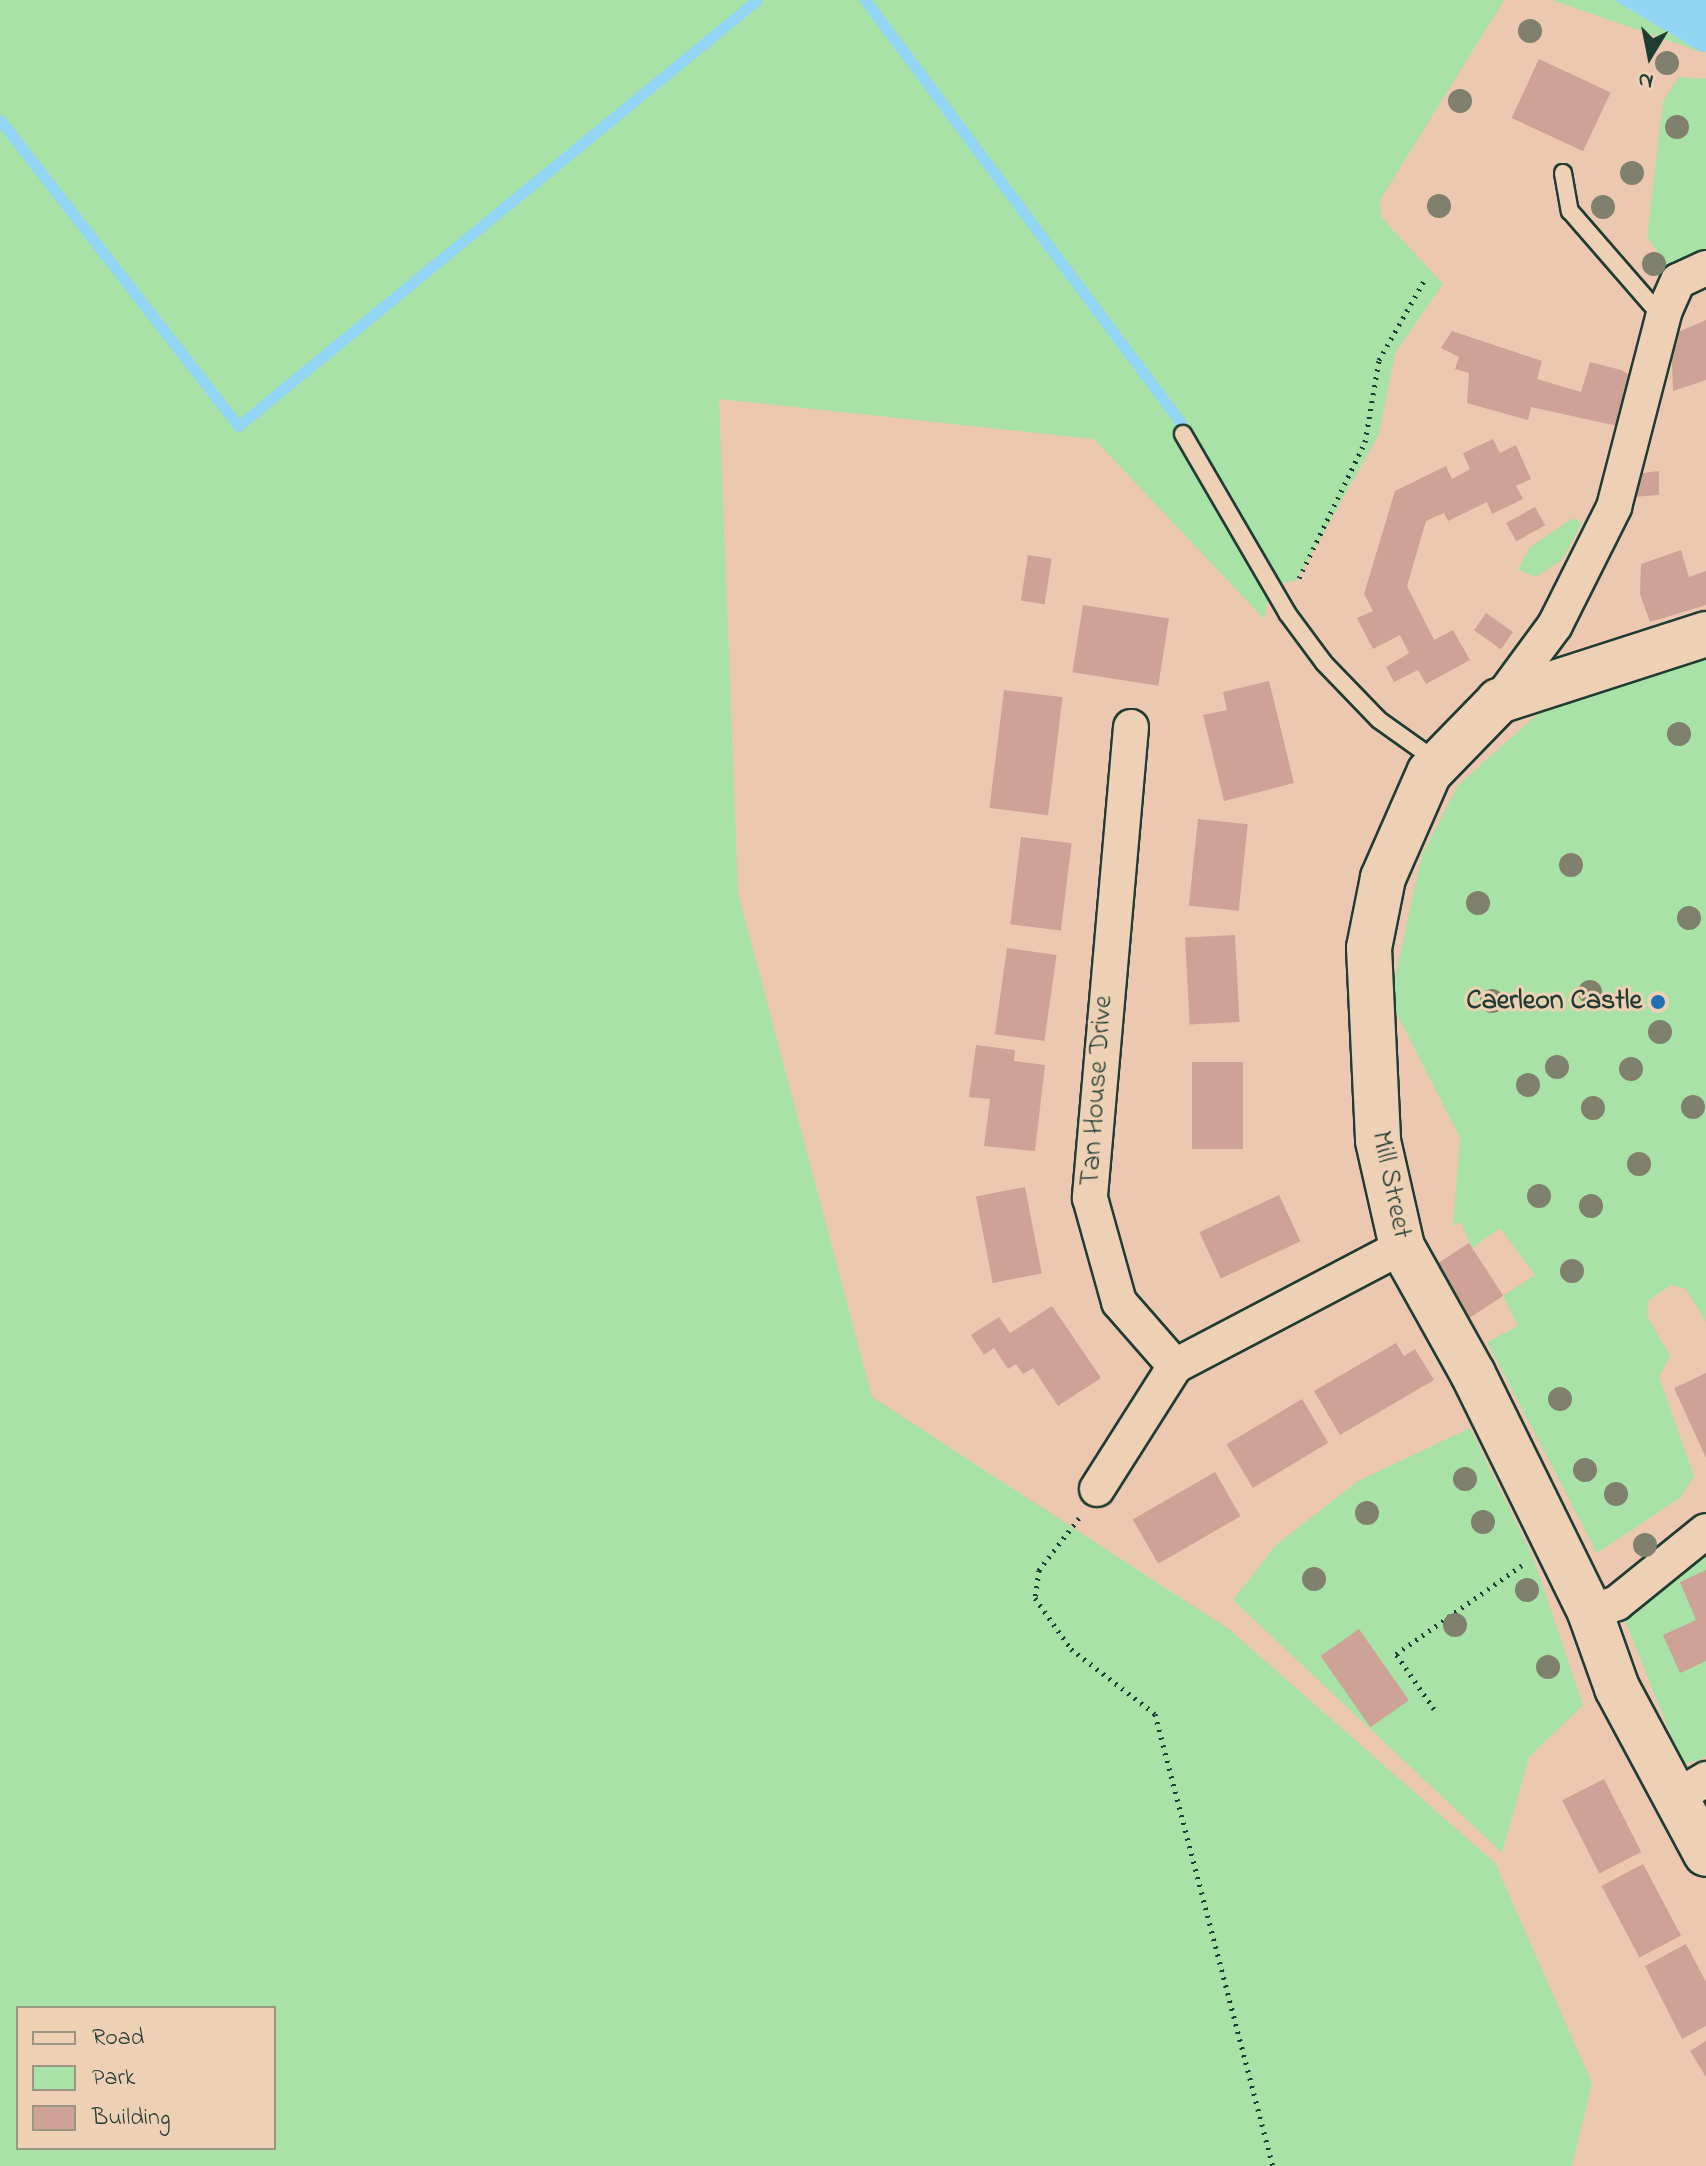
<!DOCTYPE html>
<style>
body{margin:0}
#map{position:relative;width:1706px;height:2166px;overflow:hidden;background:#edc8b0;font-family:"Indie Flower",sans-serif}
div>[style]{position:absolute}
.green>*{inset:0;background:#a8e2a7}
.water>*{inset:0;background:#93d5f5}
.stream>*{height:11px;margin:-5.5px;padding:0 5.5px;transform-origin:5.5px;border-radius:5.5px;background:#93d5f5}
.building>*{inset:0;background:#cea296;transform-origin:0 0}
.path>*{height:5px;margin-top:-2.5px;transform-origin:0;background:repeating-linear-gradient(90deg,#1f3d34 0 2px,transparent 0 8px)}
.roads{filter:drop-shadow(2px 0 #1f3d34) drop-shadow(-2px 0 #1f3d34) drop-shadow(0 2px #1f3d34) drop-shadow(0 -2px #1f3d34)}
.lane>*{height:16px;margin:-8px;padding:0 8px;transform-origin:8px;border-radius:8px;background:#eed1b5}
.street>*{height:34px;margin:-17px;padding:0 17px;transform-origin:17px;border-radius:17px;background:#eed1b5}
.secondary>*{height:44px;margin:-22px;padding:0 22px;transform-origin:22px;border-radius:22px;background:#eed1b5}
.trees>*{width:24px;height:24px;margin:-12px;border-radius:50%;background:#80806f}
.dots>*{width:22px;height:22px;translate:-50% -50%;box-sizing:border-box;border:4px solid #eed1b5;border-radius:50%}
span{translate:-50% -50%;white-space:nowrap;text-align:center;line-height:1.15;-webkit-text-stroke:6px #eed1b5;paint-order:stroke}
.poi-label{font-size:28px;color:#1f3d34;font-weight:700}
.right{translate:-100% -50%;text-align:right}
.street-label{font-size:28px;color:#1f3d34}
.legend{position:absolute;left:16px;top:2006px;width:260px;height:144px;box-sizing:border-box;background:#eed1b5;border:2px solid #9b9681;margin:0;padding:10px 14px;list-style:none;font-size:24px;color:#1f3d34}
.legend li{display:flex;align-items:center;gap:16px;height:40px}
.legend b{width:40px;border:2px solid #9b9681}
.north{position:absolute;left:1610px;top:16px;width:80px;height:80px;-webkit-text-stroke:6px #eed1b5;paint-order:stroke;rotate:190deg;font-size:22px;font-weight:700;line-height:32px;text-align:center;color:#1f3d34}
.north::after{content:'';display:block;margin:auto;width:28px;height:36px;background:#1f3d34;clip-path:polygon(50% 0,100% 100%,50% 72%,0 100%)}
</style>
<div id="map">
<div class="green">
<div style="clip-path:polygon(evenodd,0 0,1504px 0,1380px 200px,1381px 217px,1443px 284px,1395px 353px,1379px 434px,1297px 580px,1271px 586px,1264px 619px,1094px 439px,719px 399px,738px 893px,872px 1397px,1230px 1630px,1495px 1863px,1592px 2083px,1572px 2166px,0 2166px,0 0,18px 2008px,274px 2008px,274px 2148px,18px 2148px,18px 2008px)"></div>
<div style="clip-path:polygon(1552px 0,1614px 0,1701px 52px)"></div>
<div style="clip-path:polygon(1679px 77px,1706px 79px,1706px 268px,1678px 281px,1647px 237px,1663px 101px)"></div>
<div style="clip-path:polygon(1573px 518px,1582px 523px,1562px 560px,1535px 577px,1518px 569px,1530px 547px)"></div>
<div style="clip-path:polygon(1706px 657px,1706px 1322px,1686px 1289px,1671px 1285px,1648px 1301px,1647px 1316px,1670px 1356px,1659px 1377px,1694px 1476px,1680px 1498px,1597px 1553px,1487px 1342px,1518px 1326px,1503px 1296px,1535px 1275px,1500px 1228px,1472px 1248px,1461px 1222px,1453px 1226px,1460px 1138px,1390px 1000px,1422px 855px,1458px 785px,1541px 711px)"></div>
<div style="clip-path:polygon(1470px 1428px,1533px 1557px,1583px 1705px,1529px 1757px,1502px 1853px,1233px 1600px,1276px 1545px,1358px 1481px)"></div>
<div style="clip-path:polygon(1706px 1540px,1706px 1757px,1683px 1765px,1621px 1611px)"></div>
</div>
<div class="water">
<div style="clip-path:polygon(1614px 0,1706px 0,1706px 52px,1701px 52px)"></div>
</div>
<div class="stream">
<div style="left:865px;top:0;width:528px;rotate:53.24deg"></div>
<div style="left:0;top:120px;width:388px;rotate:52.1deg"></div>
<div style="left:238px;top:426px;width:671px;rotate:-39.38deg"></div>
</div>
<div class="building">
<div style="left:1539px;top:59px;width:79px;height:65px;rotate:25deg"></div>
<div style="clip-path:polygon(1706px 320px,1706px 380px,1673px 391px,1671px 335px)"></div>
<div style="clip-path:polygon(1452px 331px,1542px 361px,1537px 379px,1581px 392px,1590px 362px,1621px 370px,1636px 379px,1622px 427px,1531px 407px,1528px 420px,1467px 403px,1469px 373px,1455px 369px,1459px 357px,1441px 348px)"></div>
<div style="clip-path:polygon(1493px 439px,1500px 453px,1516px 445px,1531px 479px,1516px 486px,1523px 499px,1492px 514px,1487px 502px,1448px 521px,1444px 513px,1426px 521px,1407px 586px,1434px 640px,1453px 630px,1470px 660px,1426px 684px,1418px 670px,1394px 682px,1386px 667px,1409px 653px,1400px 635px,1373px 649px,1357px 618px,1373px 611px,1364px 594px,1395px 491px,1446px 466px,1452px 479px,1470px 469px,1463px 453px)"></div>
<div style="clip-path:polygon(1659px 471px,1659px 495px,1632px 497px,1636px 474px)"></div>
<div style="left:1535px;top:507px;width:21px;height:33px;rotate:61deg"></div>
<div style="clip-path:polygon(1681px 550px,1689px 577px,1706px 571px,1706px 605px,1650px 622px,1640px 594px,1641px 564px)"></div>
<div style="left:1028px;top:555px;width:24px;height:46px;rotate:9deg"></div>
<div style="left:1083px;top:605px;width:87px;height:68px;rotate:9deg"></div>
<div style="left:1486px;top:613px;width:33px;height:21px;rotate:35deg"></div>
<div style="clip-path:polygon(1269px 681px,1294px 783px,1224px 801px,1203px 715px,1227px 710px,1223px 692px)"></div>
<div style="left:1004px;top:690px;width:59px;height:119px;rotate:7deg"></div>
<div style="left:1198px;top:819px;width:50px;height:87px;rotate:6deg"></div>
<div style="left:1021px;top:837px;width:51px;height:88px;rotate:7deg"></div>
<div style="left:1235px;top:935px;width:87px;height:50px;rotate:87deg"></div>
<div style="left:1007px;top:948px;width:50px;height:87px;rotate:8deg"></div>
<div style="clip-path:polygon(976px 1045px,1015px 1050px,1014px 1061px,1045px 1065px,1035px 1151px,984px 1146px,990px 1099px,969px 1097px)"></div>
<div style="left:1192px;top:1062px;width:51px;height:87px"></div>
<div style="left:1025px;top:1187px;width:88px;height:50px;rotate:79deg"></div>
<div style="left:1279px;top:1195px;width:51px;height:88px;rotate:65deg"></div>
<div style="left:1469px;top:1243px;width:63px;height:42px;rotate:57deg"></div>
<div style="clip-path:polygon(1052px 1306px,1101px 1378px,1058px 1406px,1033px 1368px,1023px 1374px,1016px 1364px,1008px 1369px,994px 1348px,984px 1355px,971px 1335px,999px 1317px,1010px 1333px)"></div>
<div style="clip-path:polygon(1396px 1343px,1404px 1356px,1415px 1349px,1434px 1380px,1340px 1435px,1314px 1391px)"></div>
<div style="clip-path:polygon(1706px 1373px,1706px 1458px,1674px 1388px)"></div>
<div style="left:1302px;top:1399px;width:51px;height:88px;rotate:59deg"></div>
<div style="left:1215px;top:1472px;width:51px;height:95px;rotate:60deg"></div>
<div style="clip-path:polygon(1706px 1570px,1706px 1661px,1680px 1673px,1663px 1635px,1696px 1620px,1680px 1582px)"></div>
<div style="left:1359px;top:1629px;width:87px;height:47px;rotate:55deg"></div>
<div style="left:1604px;top:1779px;width:82px;height:47px;rotate:63deg"></div>
<div style="left:1643px;top:1864px;width:81px;height:47px;rotate:62deg"></div>
<div style="clip-path:polygon(1686px 1944px,1706px 1982px,1706px 2026px,1682px 2039px,1645px 1966px)"></div>
<div style="clip-path:polygon(1706px 2041px,1706px 2077px,1690px 2051px)"></div>
</div>
<div class="path">
<div style="left:1299px;top:578px;width:151px;rotate:-64.1deg"></div>
<div style="left:1365px;top:442px;width:83px;rotate:-80.3deg"></div>
<div style="left:1379px;top:360px;width:93px;rotate:-60.4deg"></div>
<div style="left:1079px;top:1518px;width:66px;rotate:127.6deg"></div>
<div style="left:1039px;top:1570px;width:28px;rotate:98deg"></div>
<div style="left:1035px;top:1598px;width:62px;rotate:54.8deg"></div>
<div style="left:1071px;top:1649px;width:106px;rotate:37.7deg"></div>
<div style="left:1155px;top:1714px;width:467px;rotate:75.4deg"></div>
<div style="left:1434px;top:1709px;width:67px;rotate:-124.6deg"></div>
<div style="left:1396px;top:1654px;width:154px;rotate:-35.2deg"></div>
</div>
<div class="roads">
<div class="lane">
<div style="left:1563px;top:173px;width:39px;rotate:80deg"></div>
<div style="left:1570px;top:211px;width:142px;rotate:49deg"></div>
<div style="left:1183px;top:434px;width:207px;rotate:59.8deg"></div>
<div style="left:1287px;top:613px;width:62px;rotate:53.5deg"></div>
<div style="left:1324px;top:663px;width:79px;rotate:46deg"></div>
<div style="left:1379px;top:720px;width:72px;rotate:35.4deg"></div>
</div>
<div class="street">
<div style="left:1499px;top:701px;width:94px;rotate:-53.6deg"></div>
<div style="left:1555px;top:625px;width:132px;rotate:-63.4deg"></div>
<div style="left:1614px;top:507px;width:203px;rotate:-75.5deg"></div>
<div style="left:1665px;top:310px;width:32px;rotate:-66deg"></div>
<div style="left:1678px;top:281px;width:31px;rotate:-25deg"></div>
<div style="left:1131px;top:727px;width:473px;rotate:95deg"></div>
<div style="left:1090px;top:1198px;width:108px;rotate:74.4deg"></div>
<div style="left:1119px;top:1302px;width:85px;rotate:48.8deg"></div>
<div style="left:1175px;top:1366px;width:256px;rotate:-27.7deg"></div>
<div style="left:1097px;top:1489px;width:146px;rotate:-57.6deg"></div>
<div style="left:1590px;top:1612px;width:28px;rotate:-18deg"></div>
<div style="left:1617px;top:1603px;width:114px;rotate:-39deg"></div>
<div style="left:1678px;top:1796px;width:33px;rotate:-31deg"></div>
</div>
<div class="secondary">
<div style="left:1706px;top:634px;width:218px;rotate:162.1deg"></div>
<div style="left:1499px;top:701px;width:100px;rotate:134.2deg"></div>
<div style="left:1429px;top:773px;width:115px;rotate:113.7deg"></div>
<div style="left:1383px;top:878px;width:71px;rotate:101.3deg"></div>
<div style="left:1369px;top:948px;width:193px;rotate:87.3deg"></div>
<div style="left:1378px;top:1141px;width:109px;rotate:77.2deg"></div>
<div style="left:1402px;top:1247px;width:145px;rotate:60.8deg"></div>
<div style="left:1473px;top:1374px;width:265px;rotate:63.8deg"></div>
<div style="left:1590px;top:1612px;width:81px;rotate:70.4deg"></div>
<div style="left:1617px;top:1688px;width:188px;rotate:61.8deg"></div>
</div>
</div>
<div class="trees">
<div style="left:1530px;top:31px"></div>
<div style="left:1667px;top:63px"></div>
<div style="left:1460px;top:101px"></div>
<div style="left:1677px;top:127px"></div>
<div style="left:1632px;top:173px"></div>
<div style="left:1439px;top:206px"></div>
<div style="left:1603px;top:207px"></div>
<div style="left:1654px;top:264px"></div>
<div style="left:1679px;top:734px"></div>
<div style="left:1571px;top:865px"></div>
<div style="left:1478px;top:903px"></div>
<div style="left:1689px;top:918px"></div>
<div style="left:1590px;top:992px"></div>
<div style="left:1492px;top:1001px"></div>
<div style="left:1660px;top:1032px"></div>
<div style="left:1557px;top:1067px"></div>
<div style="left:1631px;top:1069px"></div>
<div style="left:1528px;top:1085px"></div>
<div style="left:1693px;top:1107px"></div>
<div style="left:1593px;top:1108px"></div>
<div style="left:1639px;top:1164px"></div>
<div style="left:1539px;top:1196px"></div>
<div style="left:1591px;top:1206px"></div>
<div style="left:1572px;top:1271px"></div>
<div style="left:1560px;top:1399px"></div>
<div style="left:1585px;top:1470px"></div>
<div style="left:1465px;top:1479px"></div>
<div style="left:1616px;top:1494px"></div>
<div style="left:1367px;top:1513px"></div>
<div style="left:1483px;top:1522px"></div>
<div style="left:1645px;top:1545px"></div>
<div style="left:1314px;top:1579px"></div>
<div style="left:1527px;top:1590px"></div>
<div style="left:1455px;top:1625px"></div>
<div style="left:1548px;top:1667px"></div>
</div>
<div class="dots">
<div style="left:1658px;top:1002px;background:#1f6fb2"></div>
</div>
<div class="poi-label">
<span class="right" style="left:1642px;top:1002px">Caerleon Castle</span>
</div>
<div class="street-label">
<span style="left:1098px;top:1091px;rotate:-86deg">Tan House Drive</span>
<span style="left:1390px;top:1185px;rotate:78deg">Mill Street</span>
</div>
<ul class="legend">
<li><b style="height:10px;background:#eed1b5"></b>Road</li>
<li><b style="height:22px;background:#a8e2a7"></b>Park</li>
<li><b style="height:22px;background:#cea296"></b>Building</li>
</ul>
<div class="north">N</div>
</div>
